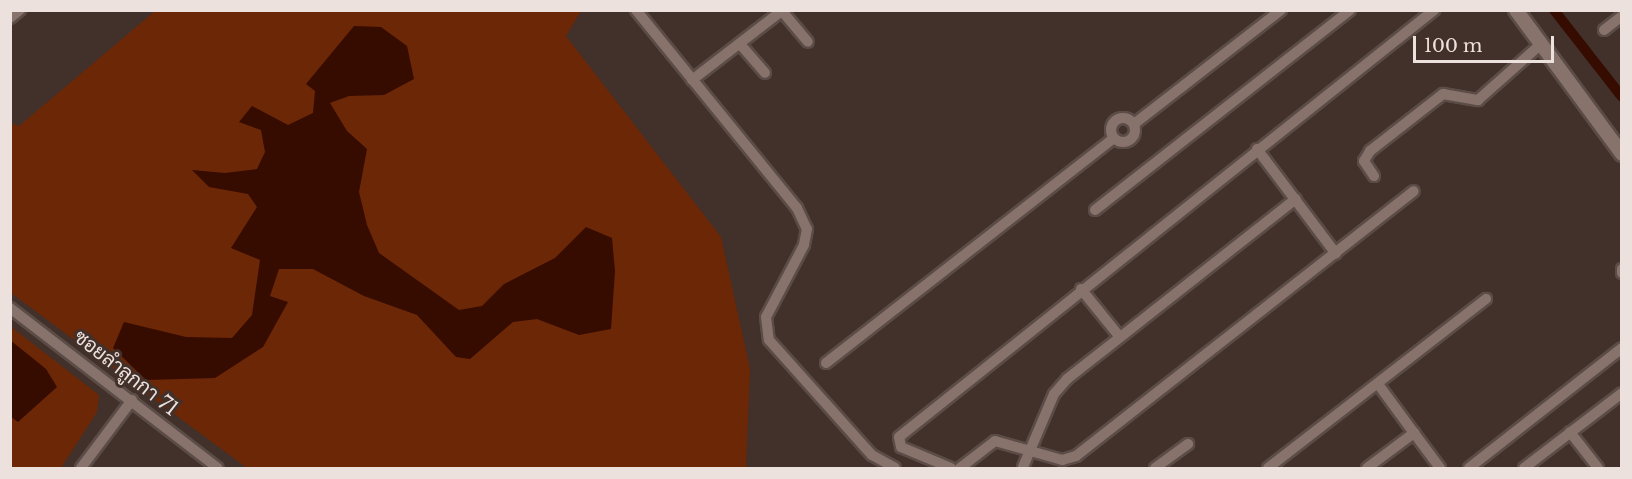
<!DOCTYPE html>
<meta charset="utf-8">
<style>
body{margin:0}
#map{position:relative;width:1632px;height:479px;overflow:hidden;background:#42302a;font-family:"Libre Baskerville",Sarabun,serif}
div>[style]{position:absolute}
.green>*{inset:0;background:#6c2706}
.water>*{inset:0;background:#360b00}
.canal>*{height:10px;margin:-5px;padding:0 5px;transform-origin:5px;border-radius:5px;background:#360b00}
.roads{filter:drop-shadow(2px 0 #5b4c47) drop-shadow(-2px 0 #5b4c47) drop-shadow(0 2px #5b4c47) drop-shadow(0 -2px #5b4c47)}
.street>*{height:10px;margin:-5px;padding:0 5px;transform-origin:5px;border-radius:5px;background:#88736c}
.street>.ring{margin:-5px;padding:0;box-sizing:content-box;background:none;border:10px solid #88736c;border-radius:50%}
.secondary>*{height:14px;margin:-7px;padding:0 7px;transform-origin:7px;border-radius:7px;background:#88736c}
span{translate:-50% -50%;white-space:nowrap;text-align:center;line-height:1.15;-webkit-text-stroke:6px #42302a;paint-order:stroke}
.street-label{font-size:20px;color:#ede1dd}
.frame{position:absolute;inset:0;border:12px solid #ede1dd;pointer-events:none}
.scale{position:absolute;left:1413px;top:36px;width:141px;height:27px;box-sizing:border-box;border:3px solid #ede1dd;border-top:0;padding-left:8px;font-size:18px;line-height:21px;white-space:nowrap;color:#ede1dd;-webkit-text-stroke:4px #42302a;paint-order:stroke}
</style>
<div id="map">
<div class="green">
<div style="clip-path:polygon(155px 11px,581px 11px,566px 36px,721px 237px,750px 369px,746px 468px,247px 468px,11px 293px,10px 123px,19px 126px)"></div>
<div style="clip-path:polygon(10px 326px,99px 395px,97px 412px,61px 468px,11px 468px)"></div>
</div>
<div class="water">
<div style="clip-path:polygon(354px 26px,381px 27px,407px 46px,414px 79px,384px 95px,349px 96px,330px 103px,347px 131px,367px 149px,359px 192px,367px 225px,379px 253px,459px 310px,482px 306px,504px 284px,555px 258px,586px 227px,612px 238px,615px 271px,611px 329px,579px 335px,537px 319px,513px 322px,470px 359px,456px 357px,417px 315px,364px 296px,313px 269px,279px 269px,270px 296px,288px 302px,263px 347px,215px 378px,146px 380px,113px 348px,124px 322px,186px 337px,232px 338px,252px 315px,260px 260px,231px 248px,257px 207px,248px 194px,209px 187px,192px 170px,225px 173px,257px 169px,265px 152px,261px 130px,239px 122px,252px 106px,288px 125px,313px 113px,315px 91px,306px 84px)"></div>
<div style="clip-path:polygon(10px 340px,46px 369px,57px 387px,18px 422px,11px 417px)"></div>
</div>
<div class="canal">
<div style="left:1554px;top:10px;width:110px;rotate:52deg"></div>
</div>
<div class="roads">
<div class="street">
<div style="left:636px;top:10px;width:255px;rotate:50.9deg"></div>
<div style="left:797px;top:208px;width:23px;rotate:65deg"></div>
<div style="left:807px;top:229px;width:16px;rotate:101deg"></div>
<div style="left:804px;top:245px;width:81px;rotate:117.8deg"></div>
<div style="left:766px;top:317px;width:23px;rotate:83deg"></div>
<div style="left:769px;top:340px;width:154px;rotate:48.2deg"></div>
<div style="left:872px;top:455px;width:26px;rotate:29deg"></div>
<div style="left:782px;top:11px;width:40px;rotate:50deg"></div>
<div style="left:10px;top:18px;width:13px;rotate:-39deg"></div>
<div style="left:1604px;top:30px;width:23px;rotate:-38deg"></div>
<div style="left:740px;top:44px;width:38px;rotate:49deg"></div>
<div style="left:692px;top:80px;width:115px;rotate:-37.6deg"></div>
<div class="ring" style="left:1111px;top:118px;width:14px;height:14px"></div>
<div style="left:1134px;top:124px;width:186px;rotate:-37.8deg"></div>
<div style="left:1257px;top:149px;width:131px;rotate:53deg"></div>
<div style="left:1374px;top:176px;width:18px;rotate:-124deg"></div>
<div style="left:1364px;top:161px;width:12px;rotate:-59deg"></div>
<div style="left:1370px;top:151px;width:93px;rotate:-38deg"></div>
<div style="left:1443px;top:94px;width:36px;rotate:10deg"></div>
<div style="left:1478px;top:100px;width:84px;rotate:-41.6deg"></div>
<div style="left:1095px;top:210px;width:324px;rotate:-38.1deg"></div>
<div style="left:1622px;top:269px;width:4px;rotate:90deg"></div>
<div style="left:1081px;top:289px;width:60px;rotate:51deg"></div>
<div style="left:10px;top:308px;width:262px;rotate:37.6deg"></div>
<div style="left:826px;top:363px;width:364px;rotate:-38deg"></div>
<div style="left:1570px;top:432px;width:46px;rotate:52.1deg"></div>
<div style="left:1414px;top:433px;width:44px;rotate:53.4deg"></div>
<div style="left:1023px;top:467px;width:79px;rotate:-67deg"></div>
<div style="left:1054px;top:394px;width:20px;rotate:-49deg"></div>
<div style="left:1067px;top:379px;width:291px;rotate:-38.2deg"></div>
<div style="left:81px;top:468px;width:85px;rotate:-53.1deg"></div>
<div style="left:951px;top:468px;width:54px;rotate:-157.2deg"></div>
<div style="left:901px;top:447px;width:10px;rotate:-101deg"></div>
<div style="left:899px;top:437px;width:685px;rotate:-38.59deg"></div>
<div style="left:960px;top:468px;width:44px;rotate:-37.6deg"></div>
<div style="left:995px;top:441px;width:70px;rotate:15.8deg"></div>
<div style="left:1062px;top:460px;width:15px;rotate:-16deg"></div>
<div style="left:1076px;top:456px;width:429px;rotate:-38.1deg"></div>
<div style="left:1155px;top:468px;width:41px;rotate:-36deg"></div>
<div style="left:1268px;top:468px;width:276px;rotate:-37.8deg"></div>
<div style="left:1367px;top:468px;width:59px;rotate:-36.7deg"></div>
<div style="left:1414px;top:433px;width:61px;rotate:-126.3deg"></div>
<div style="left:1469px;top:468px;width:194px;rotate:-38.1deg"></div>
<div style="left:1524px;top:468px;width:123px;rotate:-37.4deg"></div>
</div>
<div class="secondary">
<div style="left:1516px;top:10px;width:179px;rotate:53.6deg"></div>
</div>
</div>
<div class="street-label">
<span style="left:126px;top:373px;rotate:38deg">ซอยลำลูกกา 71</span>
</div>
<div class="frame"></div>
<div class="scale">100 m</div>
</div>
